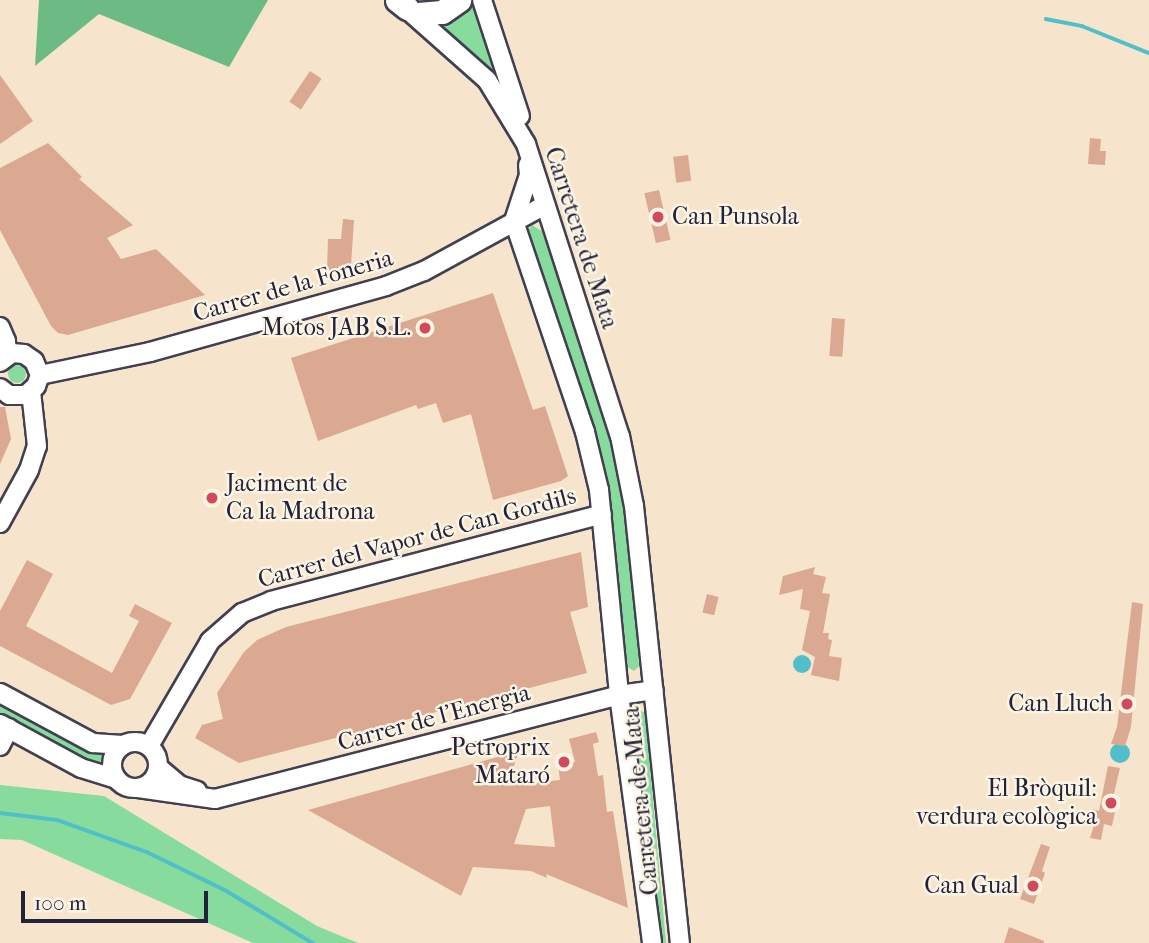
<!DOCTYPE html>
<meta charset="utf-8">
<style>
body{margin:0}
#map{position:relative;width:1149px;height:943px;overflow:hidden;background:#f6e5cc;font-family:"IM FELL French Canon",serif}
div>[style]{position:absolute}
.green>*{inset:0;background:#87db9d}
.round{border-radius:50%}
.forest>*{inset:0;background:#6dbb84}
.water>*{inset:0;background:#51bfc9}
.stream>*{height:3.5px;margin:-1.75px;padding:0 1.75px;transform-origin:1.75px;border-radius:1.75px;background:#51bfc9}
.building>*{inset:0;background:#dba891;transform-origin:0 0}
.roads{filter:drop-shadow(2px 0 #423f51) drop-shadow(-2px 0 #423f51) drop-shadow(0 2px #423f51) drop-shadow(0 -2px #423f51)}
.minor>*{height:18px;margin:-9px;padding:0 9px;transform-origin:9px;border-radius:9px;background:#fff}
.minor>.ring{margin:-9px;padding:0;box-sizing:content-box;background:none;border:18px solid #fff;border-radius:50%}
.major>*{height:23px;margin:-11.5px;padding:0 11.5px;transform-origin:11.5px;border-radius:11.5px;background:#fff}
.dots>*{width:19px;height:19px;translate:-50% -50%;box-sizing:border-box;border:4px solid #fcf5e5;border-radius:50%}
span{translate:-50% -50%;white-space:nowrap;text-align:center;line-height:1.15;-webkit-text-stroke:5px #fcf5e5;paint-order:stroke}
.poi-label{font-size:24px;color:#22223b}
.left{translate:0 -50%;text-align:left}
.right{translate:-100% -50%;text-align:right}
.street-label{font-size:24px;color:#22223b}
.scale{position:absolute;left:21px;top:891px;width:187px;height:32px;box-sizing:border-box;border:4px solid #22223b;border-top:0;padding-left:9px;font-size:21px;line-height:24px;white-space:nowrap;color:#22223b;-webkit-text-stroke:5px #fcf5e5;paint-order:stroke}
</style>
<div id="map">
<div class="green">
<div style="clip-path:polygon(470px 0,475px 0,504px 92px,433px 22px)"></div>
<div style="clip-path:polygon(532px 225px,542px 231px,550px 251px,614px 448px,624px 498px,632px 567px,639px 666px,634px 671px,625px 665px,607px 498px,525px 235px)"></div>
<div class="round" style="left:8px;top:365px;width:18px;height:18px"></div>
<div style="clip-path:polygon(0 700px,103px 751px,99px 769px,0 718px)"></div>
<div style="clip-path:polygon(639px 710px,645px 713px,666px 943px,655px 943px,641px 826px,631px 718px,633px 712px)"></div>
<div style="clip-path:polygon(0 785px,104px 796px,317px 926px,358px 943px,253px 943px,22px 840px,0 839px)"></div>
</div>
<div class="forest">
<div style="clip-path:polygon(39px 0,268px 0,229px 67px,99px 14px,35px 66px)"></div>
</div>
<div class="water">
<div class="round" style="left:793px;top:655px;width:18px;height:18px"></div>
<div class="round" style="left:1110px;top:743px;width:20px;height:20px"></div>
</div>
<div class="stream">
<div style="left:1046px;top:19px;width:37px;rotate:11deg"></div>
<div style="left:1082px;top:26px;width:72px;rotate:21.9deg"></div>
<div style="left:0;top:813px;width:57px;rotate:7deg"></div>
<div style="left:57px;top:820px;width:96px;rotate:19.6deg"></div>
<div style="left:147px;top:852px;width:87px;rotate:26deg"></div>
<div style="left:225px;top:890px;width:103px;rotate:31.1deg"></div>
</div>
<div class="building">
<div style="left:310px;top:71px;width:14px;height:37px;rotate:34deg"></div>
<div style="clip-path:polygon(0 75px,33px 121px,0 144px)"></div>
<div style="clip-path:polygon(1090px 138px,1101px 139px,1100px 151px,1106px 151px,1105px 165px,1088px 164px)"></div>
<div style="clip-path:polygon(48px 143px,82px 177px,79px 179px,133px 225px,107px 238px,121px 259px,156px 249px,205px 295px,68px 335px,58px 333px,51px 326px,0 230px,0 168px)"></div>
<div style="left:688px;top:155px;width:26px;height:15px;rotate:83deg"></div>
<div style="left:659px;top:190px;width:51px;height:15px;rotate:77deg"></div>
<div style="clip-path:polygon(343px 219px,354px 220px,351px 266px,339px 266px,339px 271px,327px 270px,328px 239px,341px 239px)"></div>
<div style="clip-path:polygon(493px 293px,533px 410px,545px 406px,568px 476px,561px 481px,493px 500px,471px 414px,443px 423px,436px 403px,418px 409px,416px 405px,318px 441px,291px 358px)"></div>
<div style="left:832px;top:318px;width:13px;height:38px;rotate:4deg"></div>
<div style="clip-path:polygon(0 407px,5px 407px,11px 439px,0 464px)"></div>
<div style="clip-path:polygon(581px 552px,588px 607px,570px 612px,587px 673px,239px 763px,195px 738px,202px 725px,223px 719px,217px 693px,244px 652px,257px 640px,286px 627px)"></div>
<div style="clip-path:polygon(27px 560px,53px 574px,26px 626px,112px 673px,139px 621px,129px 616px,135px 604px,172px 623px,130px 699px,111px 705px,0 646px,0 611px)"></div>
<div style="clip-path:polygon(815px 567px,813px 574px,826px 577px,822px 593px,830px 594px,823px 633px,829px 633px,828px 639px,832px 640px,829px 656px,842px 658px,839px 681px,811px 675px,815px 657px,802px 650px,810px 611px,800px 609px,803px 589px,779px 595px,783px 576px)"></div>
<div style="left:707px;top:594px;width:12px;height:19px;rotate:14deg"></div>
<div style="clip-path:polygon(1132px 602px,1143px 604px,1131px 727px,1125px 746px,1111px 744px,1117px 727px)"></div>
<div style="clip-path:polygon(evenodd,596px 732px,599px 742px,593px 744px,598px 776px,603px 775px,607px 812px,613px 811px,628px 908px,546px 874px,547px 878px,531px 871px,473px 867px,461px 896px,308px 810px,519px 751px,507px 786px,560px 780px,558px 765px,575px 762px,569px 739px,596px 732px,550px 806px,555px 847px,514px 844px,526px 809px,550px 806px)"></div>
<div style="clip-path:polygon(1108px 766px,1120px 768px,1110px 810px,1115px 811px,1112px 826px,1104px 824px,1101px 840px,1090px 838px,1095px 822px,1090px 820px,1092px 809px,1099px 811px)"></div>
<div style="clip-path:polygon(1041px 844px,1050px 847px,1042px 871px,1045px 873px,1034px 904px,1020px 899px)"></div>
<div style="clip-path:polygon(1009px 927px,1044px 941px,1044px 943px,1004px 943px)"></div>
</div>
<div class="roads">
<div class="minor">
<div style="left:482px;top:0;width:122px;rotate:71.9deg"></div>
<div style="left:409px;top:11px;width:104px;rotate:41.5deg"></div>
<div style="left:487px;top:80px;width:75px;rotate:58.6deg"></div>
<div style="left:526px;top:144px;width:307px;rotate:72.2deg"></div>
<div style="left:620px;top:436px;width:71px;rotate:78.7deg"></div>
<div style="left:634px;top:506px;width:439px;rotate:84deg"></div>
<div style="left:528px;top:165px;width:10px;rotate:84deg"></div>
<div style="left:529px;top:175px;width:48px;rotate:108.1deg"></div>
<div style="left:514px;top:221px;width:223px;rotate:71.4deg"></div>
<div style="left:585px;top:432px;width:60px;rotate:76.4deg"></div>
<div style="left:599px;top:490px;width:206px;rotate:84.4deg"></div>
<div style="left:619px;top:695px;width:250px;rotate:82.4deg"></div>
<div style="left:0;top:327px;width:15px;rotate:67deg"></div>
<div style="left:6px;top:341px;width:15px;rotate:86deg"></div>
<div style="left:0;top:362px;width:15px;rotate:-37deg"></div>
<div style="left:12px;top:353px;width:12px;rotate:5deg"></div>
<div style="left:24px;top:354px;width:12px;rotate:35deg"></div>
<div style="left:34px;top:361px;width:15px;rotate:67deg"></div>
<div style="left:40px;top:375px;width:12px;rotate:110deg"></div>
<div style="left:36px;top:386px;width:13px;rotate:138deg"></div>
<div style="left:26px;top:395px;width:17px;rotate:180deg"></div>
<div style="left:9px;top:395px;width:11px;rotate:-142deg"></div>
<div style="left:40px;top:375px;width:112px;rotate:-11.8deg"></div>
<div style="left:150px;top:352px;width:245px;rotate:-15.6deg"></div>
<div style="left:386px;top:286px;width:41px;rotate:-21.5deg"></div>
<div style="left:424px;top:271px;width:138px;rotate:-28.6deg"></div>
<div style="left:0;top:523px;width:60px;rotate:-61.3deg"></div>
<div style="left:29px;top:470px;width:25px;rotate:-72deg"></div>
<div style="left:37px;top:446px;width:54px;rotate:-96.3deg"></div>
<div style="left:0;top:693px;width:106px;rotate:28.3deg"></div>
<div style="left:93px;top:743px;width:30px;rotate:4deg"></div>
<div style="left:0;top:724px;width:92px;rotate:28.5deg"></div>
<div style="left:81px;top:768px;width:37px;rotate:17deg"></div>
<div class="ring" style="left:112px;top:742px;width:28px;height:28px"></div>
<div style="left:0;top:746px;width:20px;rotate:-63deg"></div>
<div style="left:149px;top:746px;width:121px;rotate:-59.8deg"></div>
<div style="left:210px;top:641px;width:43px;rotate:-41.2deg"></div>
<div style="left:242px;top:613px;width:31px;rotate:-22deg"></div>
<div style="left:271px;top:601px;width:342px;rotate:-14.7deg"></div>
<div style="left:159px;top:768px;width:26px;rotate:40deg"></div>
<div style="left:179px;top:785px;width:19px;rotate:18deg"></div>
<div style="left:138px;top:788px;width:78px;rotate:8.1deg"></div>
<div style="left:215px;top:799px;width:417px;rotate:-14.4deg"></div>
<div style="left:619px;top:695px;width:35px;rotate:-8deg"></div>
</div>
<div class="major">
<div style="left:397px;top:0;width:13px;rotate:39deg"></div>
<div style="left:418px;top:14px;width:24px;rotate:-5deg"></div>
<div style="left:442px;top:12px;width:21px;rotate:-35deg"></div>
</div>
</div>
<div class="dots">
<div style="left:658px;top:217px;background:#d1495b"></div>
<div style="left:425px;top:328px;background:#d1495b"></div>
<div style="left:212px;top:498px;background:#d1495b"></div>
<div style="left:1127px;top:704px;background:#d1495b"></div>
<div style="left:564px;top:762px;background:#d1495b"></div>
<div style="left:1111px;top:803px;background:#d1495b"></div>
<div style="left:1033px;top:886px;background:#d1495b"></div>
</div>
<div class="poi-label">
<span class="left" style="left:672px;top:217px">Can Punsola</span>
<span class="right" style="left:411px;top:328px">Motos JAB S.L.</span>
<span class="left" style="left:226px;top:498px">Jaciment de<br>Ca la Madrona</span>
<span class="right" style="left:1113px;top:704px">Can Lluch</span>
<span class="right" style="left:550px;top:762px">Petroprix<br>Mataró</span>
<span class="right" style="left:1097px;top:803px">El Bròquil:<br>verdura ecològica</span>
<span class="right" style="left:1019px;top:886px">Can Gual</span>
</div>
<div class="street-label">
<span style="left:581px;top:238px;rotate:72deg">Carretera de Mata</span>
<span style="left:293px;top:286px;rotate:-16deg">Carrer de la Foneria</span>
<span style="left:417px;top:538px;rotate:-15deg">Carrer del Vapor de Can Gordils</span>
<span style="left:434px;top:718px;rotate:-15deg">Carrer de l'Energia</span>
<span style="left:641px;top:801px;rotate:-96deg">Carretera de Mata</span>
</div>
<div class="scale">100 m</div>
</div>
